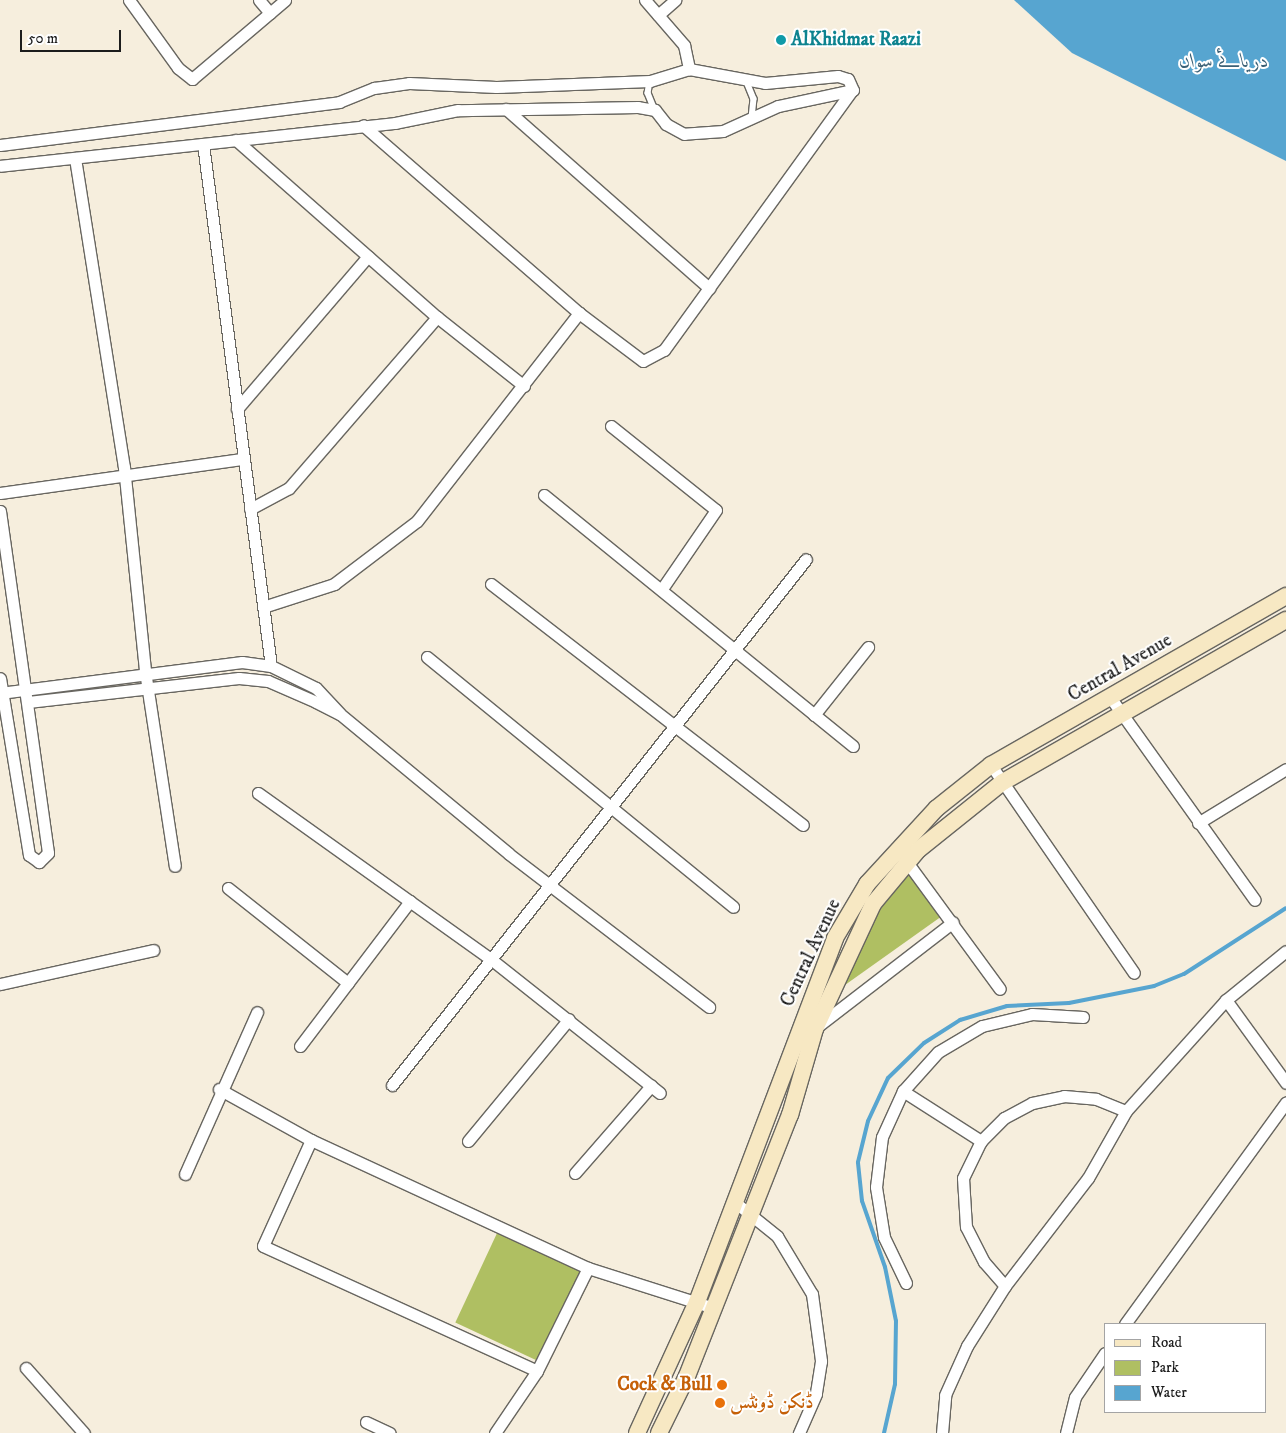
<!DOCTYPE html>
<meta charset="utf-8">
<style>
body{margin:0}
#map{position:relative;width:1286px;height:1433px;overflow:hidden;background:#f6eedd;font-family:"IM FELL DW Pica",Amiri,serif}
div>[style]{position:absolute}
.green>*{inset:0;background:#afbf62;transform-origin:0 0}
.water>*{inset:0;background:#57a5d0}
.stream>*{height:4px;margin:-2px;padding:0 2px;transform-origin:2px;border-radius:2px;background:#57a5d0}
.roads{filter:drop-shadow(1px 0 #686660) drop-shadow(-1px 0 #686660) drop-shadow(0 1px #686660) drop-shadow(0 -1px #686660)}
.lane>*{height:5.5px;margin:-2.75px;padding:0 2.75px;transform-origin:2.75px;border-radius:2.75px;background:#fff}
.street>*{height:11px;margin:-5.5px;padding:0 5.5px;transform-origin:5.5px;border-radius:5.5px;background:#fff}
.secondary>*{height:16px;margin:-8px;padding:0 8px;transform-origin:8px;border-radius:8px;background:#f7e8c3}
.dots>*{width:14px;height:14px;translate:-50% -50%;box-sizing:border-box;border:2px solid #fff;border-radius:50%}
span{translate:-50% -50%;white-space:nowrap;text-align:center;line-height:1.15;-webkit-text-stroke:4px #fff;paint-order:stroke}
.culture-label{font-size:19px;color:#0d838f;font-weight:700}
.left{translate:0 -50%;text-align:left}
.street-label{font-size:19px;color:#1c1c1c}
.food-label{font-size:19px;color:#c56008;font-weight:700}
.right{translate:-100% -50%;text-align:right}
.water-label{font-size:20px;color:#3a6076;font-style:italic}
.legend{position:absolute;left:1104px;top:1323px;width:162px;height:90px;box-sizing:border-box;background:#fff;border:1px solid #a4a4a4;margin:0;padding:6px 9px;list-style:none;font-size:15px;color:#1c1c1c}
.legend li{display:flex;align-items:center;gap:10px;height:25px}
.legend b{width:25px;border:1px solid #a4a4a4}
.scale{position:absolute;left:20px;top:30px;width:101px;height:22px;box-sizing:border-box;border:2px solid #1c1c1c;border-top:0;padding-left:6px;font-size:15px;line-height:18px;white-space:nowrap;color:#1c1c1c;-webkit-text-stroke:4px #fff;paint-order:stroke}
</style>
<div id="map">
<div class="green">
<div style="clip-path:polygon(907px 868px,942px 916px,845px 985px,880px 907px)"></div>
<div style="left:498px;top:1231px;width:93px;height:101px;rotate:25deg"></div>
</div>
<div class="water">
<div style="clip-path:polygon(1014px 0,1286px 0,1286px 161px,1072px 53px)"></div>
</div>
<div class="stream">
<div style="left:884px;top:1433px;width:50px;rotate:-77.3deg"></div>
<div style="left:895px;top:1384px;width:63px;rotate:-89.1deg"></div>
<div style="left:896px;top:1321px;width:55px;rotate:-101.5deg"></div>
<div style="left:885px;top:1267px;width:70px;rotate:-109.2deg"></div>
<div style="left:862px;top:1201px;width:39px;rotate:-96deg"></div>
<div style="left:858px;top:1162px;width:42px;rotate:-76.3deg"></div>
<div style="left:868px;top:1121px;width:47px;rotate:-65.1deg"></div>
<div style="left:888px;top:1078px;width:50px;rotate:-44.2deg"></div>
<div style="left:924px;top:1043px;width:43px;rotate:-32.6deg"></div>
<div style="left:960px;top:1020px;width:49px;rotate:-16.6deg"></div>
<div style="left:1007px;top:1006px;width:62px;rotate:-2.8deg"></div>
<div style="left:1069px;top:1003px;width:87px;rotate:-11.3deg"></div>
<div style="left:1154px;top:986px;width:32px;rotate:-22deg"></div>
<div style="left:1184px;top:974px;width:121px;rotate:-32.9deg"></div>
</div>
<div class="roads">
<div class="lane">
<div style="left:650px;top:81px;width:12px;rotate:99deg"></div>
<div style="left:648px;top:93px;width:18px;rotate:68deg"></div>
<div style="left:747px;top:82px;width:18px;rotate:68deg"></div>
<div style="left:754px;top:99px;width:19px;rotate:96deg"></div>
</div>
<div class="street">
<div style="left:129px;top:0;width:84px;rotate:54.2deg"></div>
<div style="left:178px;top:68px;width:18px;rotate:38deg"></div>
<div style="left:192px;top:79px;width:122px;rotate:-40.3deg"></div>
<div style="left:259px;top:0;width:17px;rotate:50deg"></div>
<div style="left:645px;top:0;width:60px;rotate:49.1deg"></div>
<div style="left:684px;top:45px;width:25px;rotate:78deg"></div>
<div style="left:658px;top:15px;width:23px;rotate:-41deg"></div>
<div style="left:506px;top:109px;width:271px;rotate:41.4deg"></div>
<div style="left:236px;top:140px;width:268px;rotate:41.4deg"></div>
<div style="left:437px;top:317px;width:111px;rotate:38.4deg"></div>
<div style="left:203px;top:144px;width:526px;rotate:82.58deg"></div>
<div style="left:0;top:145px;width:342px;rotate:-7.2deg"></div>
<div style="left:339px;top:102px;width:38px;rotate:-22deg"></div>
<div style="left:374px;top:88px;width:35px;rotate:-8deg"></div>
<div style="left:409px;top:83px;width:87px;rotate:2.6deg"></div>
<div style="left:496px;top:87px;width:154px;rotate:-2.2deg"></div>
<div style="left:650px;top:81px;width:41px;rotate:-17.1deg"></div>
<div style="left:689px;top:69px;width:77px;rotate:10.4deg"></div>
<div style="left:765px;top:83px;width:73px;rotate:-5.5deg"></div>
<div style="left:838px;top:76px;width:10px;rotate:17deg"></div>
<div style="left:848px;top:79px;width:12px;rotate:66deg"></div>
<div style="left:853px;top:90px;width:77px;rotate:168deg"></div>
<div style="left:778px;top:106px;width:60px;rotate:155.6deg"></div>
<div style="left:723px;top:131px;width:39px;rotate:176deg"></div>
<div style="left:684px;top:134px;width:21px;rotate:-151deg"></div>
<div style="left:666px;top:124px;width:18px;rotate:-128deg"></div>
<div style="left:655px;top:110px;width:17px;rotate:-170deg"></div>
<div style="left:638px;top:107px;width:180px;rotate:179deg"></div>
<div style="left:458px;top:110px;width:64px;rotate:168.3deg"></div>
<div style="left:395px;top:123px;width:397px;rotate:173.8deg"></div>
<div style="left:75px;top:158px;width:313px;rotate:81deg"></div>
<div style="left:124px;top:467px;width:205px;rotate:84.1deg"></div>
<div style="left:145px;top:671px;width:197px;rotate:81.3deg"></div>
<div style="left:579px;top:313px;width:80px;rotate:36.9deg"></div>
<div style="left:643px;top:361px;width:24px;rotate:-28deg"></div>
<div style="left:664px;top:350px;width:319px;rotate:-54.1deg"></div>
<div style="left:237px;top:409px;width:201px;rotate:-49.4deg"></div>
<div style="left:611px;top:426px;width:134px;rotate:38.7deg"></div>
<div style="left:716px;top:510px;width:96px;rotate:124.4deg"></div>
<div style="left:0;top:493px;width:244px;rotate:-8deg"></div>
<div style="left:544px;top:495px;width:398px;rotate:39.1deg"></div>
<div style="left:250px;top:509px;width:44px;rotate:-28.3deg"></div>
<div style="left:289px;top:488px;width:226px;rotate:-49.1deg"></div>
<div style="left:0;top:511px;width:345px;rotate:82deg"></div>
<div style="left:48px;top:853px;width:13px;rotate:135deg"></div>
<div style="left:39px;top:862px;width:12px;rotate:-145deg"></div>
<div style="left:29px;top:855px;width:179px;rotate:-99.3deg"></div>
<div style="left:491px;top:584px;width:394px;rotate:37.7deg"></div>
<div style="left:263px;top:607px;width:75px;rotate:-17.9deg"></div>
<div style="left:334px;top:584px;width:104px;rotate:-37.2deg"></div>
<div style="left:417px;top:521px;width:264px;rotate:-52.1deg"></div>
<div style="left:579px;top:313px;width:286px;rotate:-139deg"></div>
<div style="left:427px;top:657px;width:395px;rotate:39.2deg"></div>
<div style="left:0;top:693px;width:244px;rotate:-7.3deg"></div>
<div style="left:242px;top:662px;width:29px;rotate:8deg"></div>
<div style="left:271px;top:666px;width:50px;rotate:26.1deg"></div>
<div style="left:316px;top:688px;width:34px;rotate:47deg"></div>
<div style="left:1110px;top:697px;width:249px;rotate:54.5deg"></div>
<div style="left:28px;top:702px;width:212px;rotate:-6.5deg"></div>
<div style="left:239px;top:678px;width:29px;rotate:6deg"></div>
<div style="left:268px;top:681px;width:52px;rotate:23.6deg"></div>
<div style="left:316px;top:702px;width:27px;rotate:27deg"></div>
<div style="left:340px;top:714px;width:219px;rotate:39.6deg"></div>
<div style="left:509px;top:854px;width:252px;rotate:37.4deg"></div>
<div style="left:814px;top:715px;width:87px;rotate:-51.5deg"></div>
<div style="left:991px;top:765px;width:252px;rotate:55.5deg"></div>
<div style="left:258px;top:793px;width:287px;rotate:35.5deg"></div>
<div style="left:492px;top:960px;width:214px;rotate:38.4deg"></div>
<div style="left:1198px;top:823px;width:103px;rotate:-31.5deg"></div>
<div style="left:904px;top:858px;width:162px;rotate:53.8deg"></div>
<div style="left:228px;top:888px;width:153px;rotate:38.4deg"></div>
<div style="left:0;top:984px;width:157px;rotate:-12.5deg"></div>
<div style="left:1226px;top:1000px;width:102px;rotate:54.1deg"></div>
<div style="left:818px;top:1026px;width:170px;rotate:-37.6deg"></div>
<div style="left:300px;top:1046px;width:182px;rotate:-52.8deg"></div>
<div style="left:392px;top:1085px;width:669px;rotate:-51.79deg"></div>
<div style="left:219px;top:1089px;width:105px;rotate:29deg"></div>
<div style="left:311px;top:1140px;width:305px;rotate:24.8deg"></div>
<div style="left:588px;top:1268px;width:132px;rotate:17.6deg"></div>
<div style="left:903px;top:1091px;width:93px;rotate:32.7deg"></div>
<div style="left:311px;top:1140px;width:116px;rotate:114.4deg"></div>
<div style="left:263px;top:1246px;width:301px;rotate:24.5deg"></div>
<div style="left:468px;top:1141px;width:158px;rotate:-50.4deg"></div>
<div style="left:575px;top:1173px;width:116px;rotate:-48.9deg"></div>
<div style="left:185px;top:1174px;width:177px;rotate:-66deg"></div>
<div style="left:736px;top:1203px;width:53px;rotate:38.8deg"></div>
<div style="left:777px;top:1236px;width:68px;rotate:58.9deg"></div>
<div style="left:812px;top:1294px;width:68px;rotate:82.3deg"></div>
<div style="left:821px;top:1361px;width:33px;rotate:99deg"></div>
<div style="left:816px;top:1394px;width:43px;rotate:113.6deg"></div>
<div style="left:906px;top:1283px;width:51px;rotate:-115.6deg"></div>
<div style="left:884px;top:1237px;width:51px;rotate:-99.1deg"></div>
<div style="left:876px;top:1187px;width:50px;rotate:-83.2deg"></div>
<div style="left:882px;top:1137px;width:51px;rotate:-65.5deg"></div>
<div style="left:903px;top:1091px;width:52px;rotate:-48.1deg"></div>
<div style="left:938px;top:1052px;width:51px;rotate:-30.6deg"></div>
<div style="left:982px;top:1026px;width:51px;rotate:-13.5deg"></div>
<div style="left:1032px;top:1014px;width:51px;rotate:3.4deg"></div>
<div style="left:1005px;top:1286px;width:32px;rotate:-131deg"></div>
<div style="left:984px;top:1262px;width:39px;rotate:-117deg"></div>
<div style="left:966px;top:1227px;width:49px;rotate:-93.5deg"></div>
<div style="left:963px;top:1178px;width:41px;rotate:-64.1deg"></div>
<div style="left:981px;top:1141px;width:33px;rotate:-45deg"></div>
<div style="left:1004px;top:1118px;width:32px;rotate:-28deg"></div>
<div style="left:1032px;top:1103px;width:33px;rotate:-12deg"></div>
<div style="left:1064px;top:1096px;width:32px;rotate:5deg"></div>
<div style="left:1096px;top:1099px;width:32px;rotate:22deg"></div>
<div style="left:1125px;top:1324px;width:274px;rotate:-54deg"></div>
<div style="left:26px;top:1368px;width:87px;rotate:48.3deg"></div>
<div style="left:366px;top:1422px;width:26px;rotate:25deg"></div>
<div style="left:495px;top:1433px;width:75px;rotate:-55.9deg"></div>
<div style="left:537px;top:1371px;width:115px;rotate:-63.7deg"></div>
<div style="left:942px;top:1433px;width:38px;rotate:-85deg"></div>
<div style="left:945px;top:1395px;width:54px;rotate:-65.8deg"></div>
<div style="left:967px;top:1346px;width:71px;rotate:-57.7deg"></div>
<div style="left:1005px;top:1286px;width:136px;rotate:-52.5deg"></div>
<div style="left:1088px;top:1178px;width:77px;rotate:-60.4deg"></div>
<div style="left:1126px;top:1111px;width:149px;rotate:-48deg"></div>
<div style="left:1226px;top:1000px;width:77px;rotate:-39.2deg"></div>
<div style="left:1066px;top:1433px;width:37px;rotate:-76deg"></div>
<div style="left:1075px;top:1397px;width:53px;rotate:-55.7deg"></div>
</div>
<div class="secondary">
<div style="left:637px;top:1433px;width:144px;rotate:-65.4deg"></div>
<div style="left:697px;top:1302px;width:389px;rotate:-69.2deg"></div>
<div style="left:835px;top:938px;width:63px;rotate:-59.3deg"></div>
<div style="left:867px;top:884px;width:103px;rotate:-47.4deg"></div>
<div style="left:937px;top:808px;width:69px;rotate:-38.5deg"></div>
<div style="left:991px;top:765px;width:340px;rotate:-29.8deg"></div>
<div style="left:659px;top:1433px;width:64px;rotate:-63.8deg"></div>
<div style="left:687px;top:1376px;width:281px;rotate:-68.5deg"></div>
<div style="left:790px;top:1115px;width:90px;rotate:-73.8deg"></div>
<div style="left:815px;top:1029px;width:138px;rotate:-65.1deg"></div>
<div style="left:873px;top:904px;width:70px;rotate:-50.2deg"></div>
<div style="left:918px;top:850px;width:109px;rotate:-38.7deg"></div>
<div style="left:1003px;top:782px;width:326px;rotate:-29.8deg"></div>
</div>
</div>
<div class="dots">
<div style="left:781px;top:40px;background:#0f9aa8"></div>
<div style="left:722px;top:1385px;background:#e8710a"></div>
<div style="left:720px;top:1403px;background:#e8710a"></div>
</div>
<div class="culture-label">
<span class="left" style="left:791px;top:40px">AlKhidmat Raazi</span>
</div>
<div class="street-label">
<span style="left:1120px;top:668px;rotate:-30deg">Central Avenue</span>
<span style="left:811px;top:953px;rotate:-65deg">Central Avenue</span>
</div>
<div class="food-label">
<span class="right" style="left:712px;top:1385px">Cock &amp; Bull</span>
<span class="left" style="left:730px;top:1403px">ڈنکن ڈونٹس</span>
</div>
<div class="water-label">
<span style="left:1224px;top:61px">دریائے سواں</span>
</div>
<ul class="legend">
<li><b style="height:6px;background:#f7e8c3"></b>Road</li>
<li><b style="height:14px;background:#afbf62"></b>Park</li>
<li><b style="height:14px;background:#57a5d0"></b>Water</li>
</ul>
<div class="scale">50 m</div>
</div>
